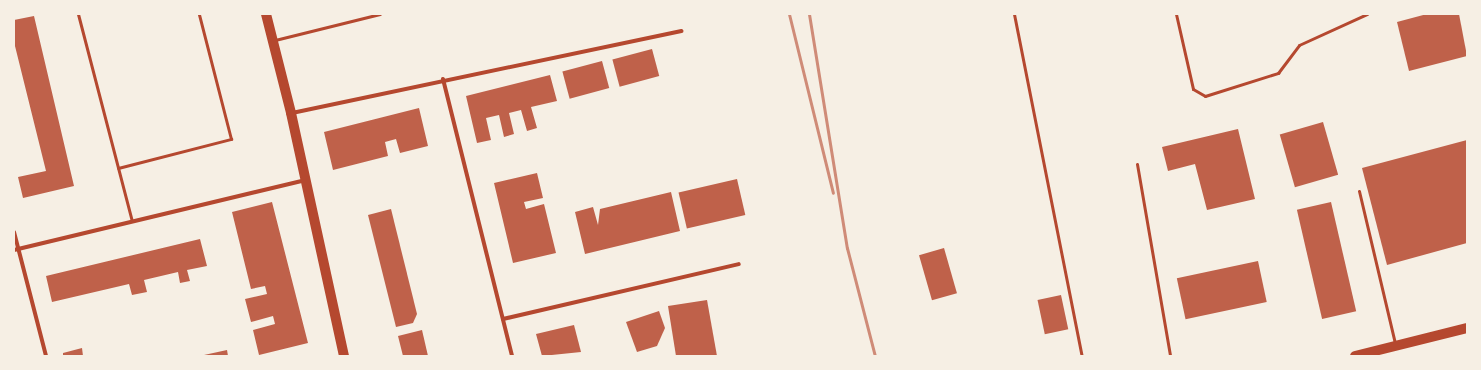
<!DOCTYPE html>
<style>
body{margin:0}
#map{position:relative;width:1481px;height:370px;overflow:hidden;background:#f6efe4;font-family:Raleway,sans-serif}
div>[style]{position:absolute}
.building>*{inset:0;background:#bf614a;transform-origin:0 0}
.service>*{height:3px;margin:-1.5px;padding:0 1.5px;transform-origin:1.5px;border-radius:1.5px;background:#b5482f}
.minor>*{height:4px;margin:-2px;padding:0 2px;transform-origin:2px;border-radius:2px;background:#b5482f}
.primary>*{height:10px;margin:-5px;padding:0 5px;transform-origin:5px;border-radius:5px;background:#b5482f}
.rail>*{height:3px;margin:-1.5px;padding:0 1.5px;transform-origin:1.5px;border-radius:1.5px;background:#cf8b77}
span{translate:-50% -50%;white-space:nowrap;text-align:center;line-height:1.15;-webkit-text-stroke:4px #f6efe4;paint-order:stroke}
.frame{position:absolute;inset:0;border:15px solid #f6efe4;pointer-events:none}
</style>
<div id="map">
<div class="building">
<div style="clip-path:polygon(1427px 14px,1459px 14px,1467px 56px,1409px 71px,1397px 22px)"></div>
<div style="clip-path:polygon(34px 16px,74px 186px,23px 198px,18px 177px,46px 171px,14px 42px,14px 20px)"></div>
<div style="left:652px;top:49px;width:28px;height:41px;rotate:75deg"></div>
<div style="left:602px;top:61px;width:28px;height:41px;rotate:75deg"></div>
<div style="clip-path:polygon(550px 75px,557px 101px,531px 107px,537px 128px,527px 131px,521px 110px,509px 113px,514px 134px,504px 137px,499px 115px,486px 118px,491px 140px,477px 143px,466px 96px)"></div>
<div style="clip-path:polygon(419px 108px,428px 146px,400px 153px,396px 139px,385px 142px,388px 156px,333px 170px,324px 132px)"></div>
<div style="left:1323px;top:122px;width:55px;height:45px;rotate:74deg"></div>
<div style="clip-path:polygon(1238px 129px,1255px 199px,1207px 210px,1195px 164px,1168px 171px,1162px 147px)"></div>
<div style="clip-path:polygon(1467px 140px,1467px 243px,1387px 265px,1362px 168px)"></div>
<div style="clip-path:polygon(537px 173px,543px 198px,524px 202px,526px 209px,544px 204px,556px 253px,513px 263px,494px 183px)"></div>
<div style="left:737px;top:179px;width:37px;height:60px;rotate:77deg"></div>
<div style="clip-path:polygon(671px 192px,680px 231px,585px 254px,575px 212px,593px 207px,598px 225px,600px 209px)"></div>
<div style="clip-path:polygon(272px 202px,308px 343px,259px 355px,253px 330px,275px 324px,273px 316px,251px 322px,245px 299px,267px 294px,265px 286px,251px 289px,232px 212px)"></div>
<div style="left:1331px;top:202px;width:112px;height:35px;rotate:77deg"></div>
<div style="clip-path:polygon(391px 209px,417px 314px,413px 323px,396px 327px,368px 215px)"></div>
<div style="clip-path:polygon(200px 239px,207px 266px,187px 270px,190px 281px,180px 283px,178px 272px,144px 280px,147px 292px,132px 295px,129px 284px,52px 302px,46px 276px)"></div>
<div style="left:944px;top:248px;width:47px;height:26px;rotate:74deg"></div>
<div style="left:1258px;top:261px;width:42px;height:83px;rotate:78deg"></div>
<div style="left:1061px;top:295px;width:35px;height:24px;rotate:78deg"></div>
<div style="clip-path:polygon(707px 300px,717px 356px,676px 356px,668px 306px)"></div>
<div style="clip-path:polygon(659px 311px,665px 328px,657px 346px,637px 352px,626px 322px)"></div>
<div style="clip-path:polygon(574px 325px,581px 352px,542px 356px,536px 334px)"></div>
<div style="clip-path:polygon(422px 330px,428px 356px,403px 356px,398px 336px)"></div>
<div style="clip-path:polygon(82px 348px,83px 356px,63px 356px,63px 353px)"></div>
<div style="clip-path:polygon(227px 350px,228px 356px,204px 356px,204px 355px)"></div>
</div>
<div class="service">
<div style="left:78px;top:14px;width:214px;rotate:75.4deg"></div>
<div style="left:1014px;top:14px;width:349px;rotate:78.8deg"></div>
<div style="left:1176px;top:14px;width:77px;rotate:77.2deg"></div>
<div style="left:1193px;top:89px;width:14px;rotate:30deg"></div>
<div style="left:1205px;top:96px;width:77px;rotate:-17.5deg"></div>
<div style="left:1278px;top:73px;width:35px;rotate:-53deg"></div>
<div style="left:1299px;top:45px;width:75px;rotate:-24.5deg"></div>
<div style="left:275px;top:40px;width:108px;rotate:-13.9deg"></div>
<div style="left:1137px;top:164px;width:195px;rotate:80.2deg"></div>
<div style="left:118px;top:168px;width:117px;rotate:-14.4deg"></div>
<div style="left:231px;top:139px;width:129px;rotate:-104.4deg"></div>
<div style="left:1359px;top:191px;width:156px;rotate:76.7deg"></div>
</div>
<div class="minor">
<div style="left:443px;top:79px;width:285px;rotate:76deg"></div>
<div style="left:292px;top:113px;width:398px;rotate:-11.9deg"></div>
<div style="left:14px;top:232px;width:128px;rotate:75.5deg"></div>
<div style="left:14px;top:250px;width:299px;rotate:-13.5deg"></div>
<div style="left:503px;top:319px;width:242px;rotate:-13.1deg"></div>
</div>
<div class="primary">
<div style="left:266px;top:14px;width:102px;rotate:75.8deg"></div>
<div style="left:291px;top:113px;width:249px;rotate:77.7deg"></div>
<div style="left:1355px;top:356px;width:115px;rotate:-14deg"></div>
</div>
<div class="rail">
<div style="left:789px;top:14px;width:184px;rotate:76.2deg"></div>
<div style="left:809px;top:14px;width:237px;rotate:80.8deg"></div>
<div style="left:847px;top:248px;width:112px;rotate:75.5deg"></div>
</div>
<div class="frame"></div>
</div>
